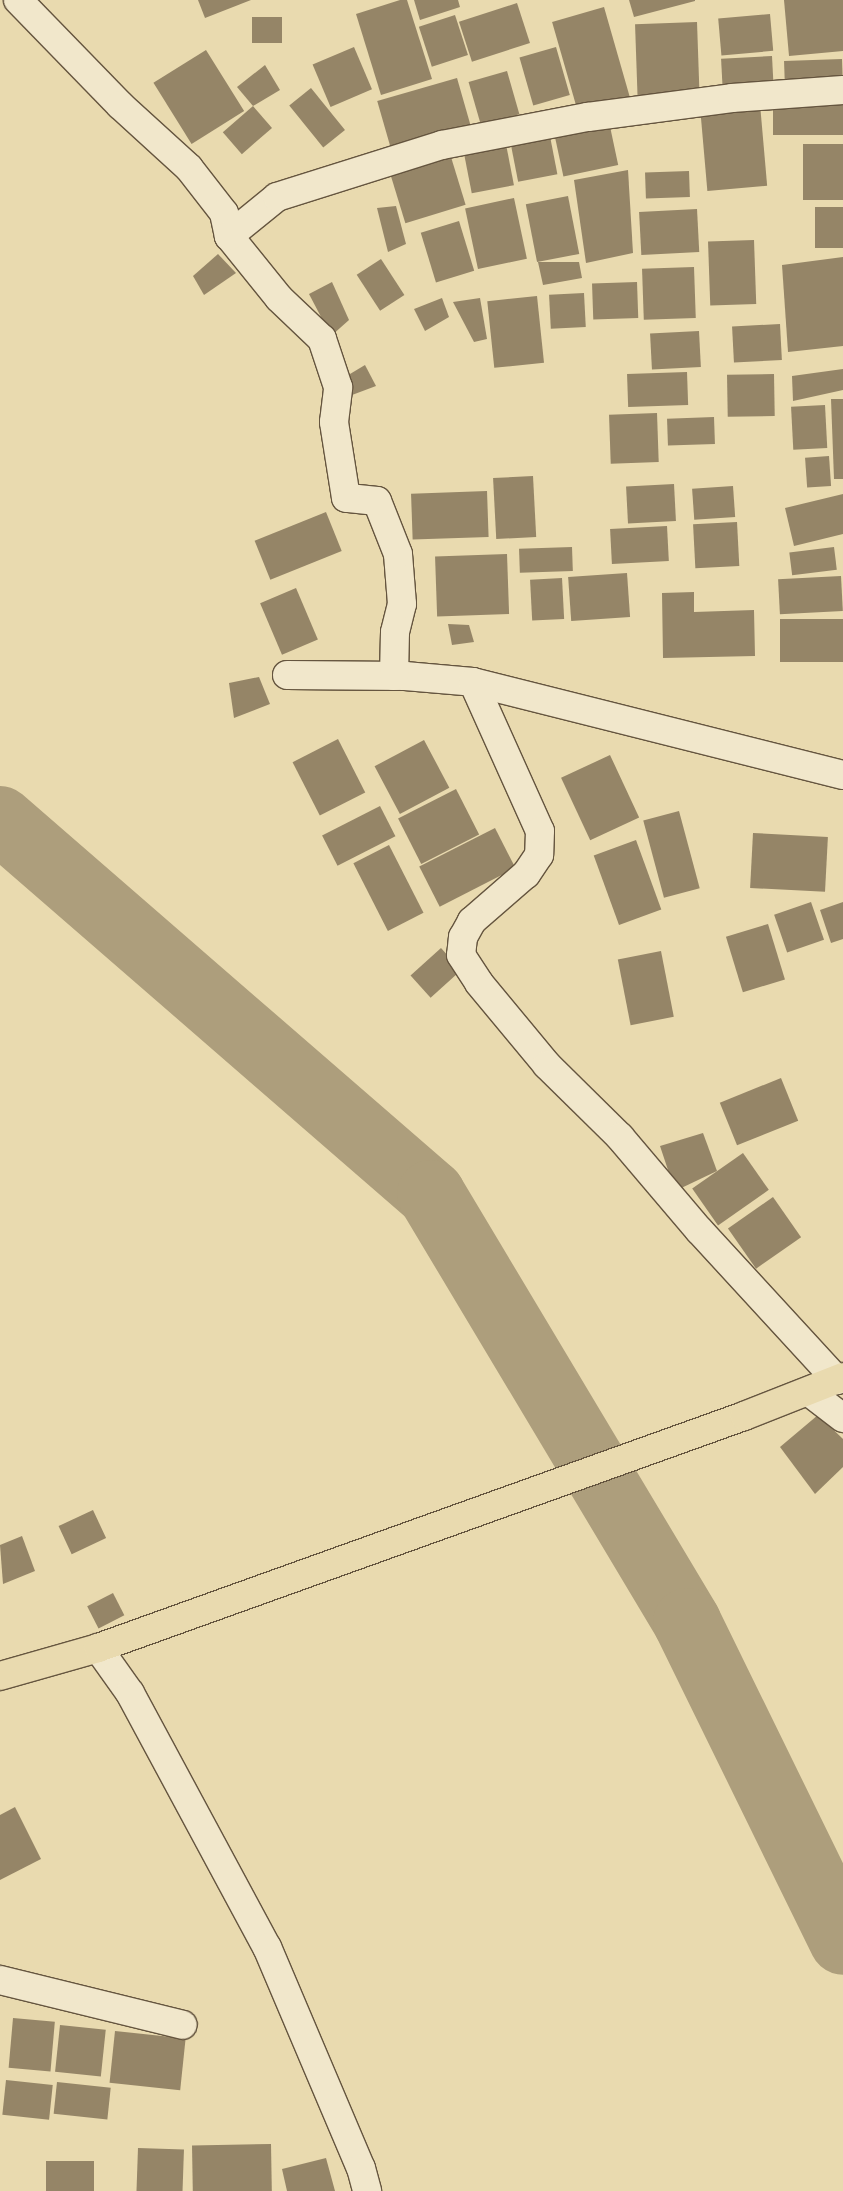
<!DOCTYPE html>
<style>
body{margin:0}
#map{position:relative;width:843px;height:2191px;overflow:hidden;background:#e9daaf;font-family:"Gentium Book Plus",serif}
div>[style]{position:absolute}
.river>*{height:68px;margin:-34px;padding:0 34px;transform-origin:34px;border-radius:34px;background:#ad9e7c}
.building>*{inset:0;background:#958567;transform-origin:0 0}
.roads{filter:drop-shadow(1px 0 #65553f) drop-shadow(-1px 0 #65553f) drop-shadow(0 1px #65553f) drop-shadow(0 -1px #65553f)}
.minor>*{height:28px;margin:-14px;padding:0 14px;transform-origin:14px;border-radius:14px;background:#f1e7cb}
.trunk>*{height:28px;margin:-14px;padding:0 14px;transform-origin:14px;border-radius:14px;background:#e9daaf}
span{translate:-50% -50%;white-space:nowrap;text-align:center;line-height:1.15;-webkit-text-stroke:4.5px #f1e7cb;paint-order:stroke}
</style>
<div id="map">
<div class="river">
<div style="left:0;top:820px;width:571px;rotate:40.95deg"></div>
<div style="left:431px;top:1194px;width:499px;rotate:59.1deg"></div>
<div style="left:687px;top:1622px;width:355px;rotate:63.9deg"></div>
</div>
<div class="building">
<div style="clip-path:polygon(198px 0,251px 0,205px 18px)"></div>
<div style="clip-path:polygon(400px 0,407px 0,432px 79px,381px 95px,356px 14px)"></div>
<div style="clip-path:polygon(414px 0,458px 0,460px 7px,420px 20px)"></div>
<div style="clip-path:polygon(629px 0,695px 0,695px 1px,634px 17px)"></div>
<div style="clip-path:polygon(784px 0,843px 0,843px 51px,789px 56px)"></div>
<div style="left:517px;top:3px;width:42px;height:61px;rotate:72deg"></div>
<div style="left:604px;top:7px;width:98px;height:54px;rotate:74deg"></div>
<div style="left:770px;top:14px;width:37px;height:52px;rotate:85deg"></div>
<div style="left:455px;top:15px;width:42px;height:38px;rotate:72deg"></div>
<div style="left:252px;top:17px;width:30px;height:26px"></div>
<div style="left:697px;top:22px;width:72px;height:62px;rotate:88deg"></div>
<div style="left:354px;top:47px;width:46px;height:45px;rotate:67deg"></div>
<div style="left:556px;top:47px;width:50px;height:38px;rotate:74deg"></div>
<div style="left:206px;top:50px;width:72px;height:62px;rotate:58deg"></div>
<div style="left:772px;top:56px;width:36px;height:51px;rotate:87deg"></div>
<div style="left:842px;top:59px;width:28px;height:58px;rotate:88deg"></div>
<div style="clip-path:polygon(265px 65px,280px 90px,253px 106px,237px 87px)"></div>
<div style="left:507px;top:71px;width:45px;height:40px;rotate:74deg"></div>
<div style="left:457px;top:78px;width:53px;height:83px;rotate:74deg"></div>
<div style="left:311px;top:88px;width:54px;height:28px;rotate:51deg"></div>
<div style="left:843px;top:93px;width:42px;height:70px;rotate:90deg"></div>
<div style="left:760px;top:104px;width:82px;height:60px;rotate:85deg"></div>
<div style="left:253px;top:106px;width:29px;height:40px;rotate:49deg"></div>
<div style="left:608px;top:117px;width:49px;height:56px;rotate:78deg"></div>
<div style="left:549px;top:131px;width:44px;height:40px;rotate:79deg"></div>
<div style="left:505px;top:139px;width:47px;height:43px;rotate:79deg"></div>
<div style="left:843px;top:144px;width:56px;height:40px;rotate:90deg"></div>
<div style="left:451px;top:157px;width:50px;height:63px;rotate:73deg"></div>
<div style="clip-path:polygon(628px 170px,633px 253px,586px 263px,574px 180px)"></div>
<div style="left:689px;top:171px;width:26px;height:44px;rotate:88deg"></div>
<div style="left:568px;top:196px;width:59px;height:43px;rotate:79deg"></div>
<div style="left:514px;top:198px;width:62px;height:50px;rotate:78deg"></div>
<div style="clip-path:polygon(396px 206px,406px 244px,388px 252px,377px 208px)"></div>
<div style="left:843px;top:207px;width:41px;height:28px;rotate:90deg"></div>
<div style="left:697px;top:209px;width:43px;height:58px;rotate:87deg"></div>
<div style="left:459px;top:221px;width:52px;height:40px;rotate:73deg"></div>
<div style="left:754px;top:240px;width:64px;height:46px;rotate:88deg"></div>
<div style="clip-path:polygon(218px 254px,236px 273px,204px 295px,193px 276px)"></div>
<div style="clip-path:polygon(843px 257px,843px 346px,788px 352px,782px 265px)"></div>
<div style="left:381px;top:259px;width:43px;height:29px;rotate:57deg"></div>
<div style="clip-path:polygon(538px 262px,579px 262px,582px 278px,543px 285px)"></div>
<div style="left:694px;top:267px;width:51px;height:52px;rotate:88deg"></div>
<div style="clip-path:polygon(332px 282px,349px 320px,331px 336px,309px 294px)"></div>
<div style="left:637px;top:282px;width:36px;height:45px;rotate:88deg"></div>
<div style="left:584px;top:293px;width:34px;height:35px;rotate:87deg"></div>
<div style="left:537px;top:296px;width:67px;height:50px;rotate:84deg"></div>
<div style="clip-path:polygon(442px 298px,449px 317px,425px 331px,414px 309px)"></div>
<div style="clip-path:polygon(480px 298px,487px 339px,474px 342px,453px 302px)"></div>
<div style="left:780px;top:324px;width:36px;height:48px;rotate:87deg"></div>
<div style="left:699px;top:331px;width:36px;height:49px;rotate:87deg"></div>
<div style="clip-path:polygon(365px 365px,376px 386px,352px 395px,345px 377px)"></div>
<div style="clip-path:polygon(843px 369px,843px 390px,793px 401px,792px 376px)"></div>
<div style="left:687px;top:372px;width:33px;height:60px;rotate:88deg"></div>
<div style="left:774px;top:374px;width:42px;height:47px;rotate:89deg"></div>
<div style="clip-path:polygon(831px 399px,843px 399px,843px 479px,834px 479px)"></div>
<div style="left:825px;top:405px;width:43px;height:34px;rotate:87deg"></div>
<div style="left:657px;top:413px;width:49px;height:48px;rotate:88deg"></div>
<div style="left:714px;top:417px;width:27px;height:47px;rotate:88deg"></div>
<div style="left:829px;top:456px;width:30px;height:24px;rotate:86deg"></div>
<div style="left:533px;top:476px;width:61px;height:40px;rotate:87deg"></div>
<div style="left:674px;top:484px;width:37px;height:48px;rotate:87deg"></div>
<div style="left:733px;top:486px;width:31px;height:41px;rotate:86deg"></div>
<div style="left:487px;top:491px;width:46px;height:76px;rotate:88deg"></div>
<div style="clip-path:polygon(843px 494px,843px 534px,794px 546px,785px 508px)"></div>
<div style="left:326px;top:512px;width:42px;height:77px;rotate:68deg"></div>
<div style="left:737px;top:522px;width:44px;height:44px;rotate:87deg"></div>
<div style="left:667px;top:526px;width:35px;height:57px;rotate:87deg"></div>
<div style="left:572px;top:547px;width:24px;height:53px;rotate:88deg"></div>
<div style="left:834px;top:547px;width:23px;height:45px;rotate:83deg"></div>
<div style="left:507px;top:554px;width:60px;height:72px;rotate:88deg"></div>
<div style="left:627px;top:573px;width:44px;height:59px;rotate:86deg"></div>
<div style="left:841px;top:576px;width:35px;height:63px;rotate:87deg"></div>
<div style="left:562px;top:578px;width:41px;height:32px;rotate:87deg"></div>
<div style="left:296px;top:588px;width:56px;height:39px;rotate:67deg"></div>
<div style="clip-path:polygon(694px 592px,694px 612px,754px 610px,755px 656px,663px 658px,662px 593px)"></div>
<div style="left:843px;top:619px;width:43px;height:63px;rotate:90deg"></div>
<div style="clip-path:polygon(448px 624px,469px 625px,474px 642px,452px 645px)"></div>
<div style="clip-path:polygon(259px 677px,270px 704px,234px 718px,229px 683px)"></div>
<div style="left:338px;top:739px;width:60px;height:51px;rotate:63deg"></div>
<div style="left:424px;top:740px;width:54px;height:56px;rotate:62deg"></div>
<div style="left:610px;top:755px;width:69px;height:54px;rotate:65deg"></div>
<div style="left:456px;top:789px;width:51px;height:65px;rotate:63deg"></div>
<div style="left:380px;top:806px;width:34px;height:65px;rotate:63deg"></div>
<div style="left:679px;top:811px;width:80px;height:37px;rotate:75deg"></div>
<div style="left:495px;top:828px;width:45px;height:85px;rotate:63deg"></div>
<div style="left:753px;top:833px;width:75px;height:55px;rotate:3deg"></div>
<div style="left:636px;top:840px;width:74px;height:45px;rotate:70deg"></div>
<div style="left:389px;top:845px;width:76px;height:40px;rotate:63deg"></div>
<div style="left:811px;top:902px;width:40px;height:39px;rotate:71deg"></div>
<div style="clip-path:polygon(843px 902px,843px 939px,831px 943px,820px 910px)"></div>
<div style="left:768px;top:924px;width:58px;height:44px;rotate:73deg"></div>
<div style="left:441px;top:948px;width:30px;height:41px;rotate:48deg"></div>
<div style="left:661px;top:951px;width:67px;height:44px;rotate:79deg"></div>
<div style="left:781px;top:1078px;width:46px;height:66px;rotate:68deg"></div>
<div style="clip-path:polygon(703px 1133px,717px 1171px,675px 1191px,660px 1146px)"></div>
<div style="left:743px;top:1153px;width:45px;height:62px;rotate:55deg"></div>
<div style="left:773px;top:1197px;width:49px;height:55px;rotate:55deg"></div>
<div style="clip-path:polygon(818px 1415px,843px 1439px,843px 1467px,815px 1494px,780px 1447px)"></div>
<div style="left:93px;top:1510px;width:31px;height:38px;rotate:65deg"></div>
<div style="clip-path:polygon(22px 1536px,35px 1571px,3px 1584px,0 1545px)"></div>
<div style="left:113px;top:1593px;width:25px;height:29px;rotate:63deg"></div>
<div style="clip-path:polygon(15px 1807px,41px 1859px,0 1880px,0 1815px)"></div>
<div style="left:13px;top:2018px;width:42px;height:50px;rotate:5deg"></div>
<div style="left:60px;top:2025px;width:46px;height:47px;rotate:6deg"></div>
<div style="left:115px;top:2031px;width:71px;height:52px;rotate:6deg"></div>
<div style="left:6px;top:2080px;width:47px;height:35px;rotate:6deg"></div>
<div style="left:57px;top:2082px;width:54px;height:32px;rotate:6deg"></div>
<div style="left:271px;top:2144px;width:47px;height:79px;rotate:89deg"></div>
<div style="left:138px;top:2148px;width:46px;height:43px;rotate:2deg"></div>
<div style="clip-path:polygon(326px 2158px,335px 2191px,287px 2191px,282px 2169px)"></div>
<div style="left:94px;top:2161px;width:30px;height:48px;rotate:90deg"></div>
</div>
<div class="roads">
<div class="minor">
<div style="left:18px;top:0;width:146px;rotate:45.8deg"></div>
<div style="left:120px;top:105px;width:93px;rotate:42.4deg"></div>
<div style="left:189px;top:168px;width:57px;rotate:52.1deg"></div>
<div style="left:224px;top:213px;width:24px;rotate:78deg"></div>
<div style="left:287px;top:675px;width:118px;rotate:0.5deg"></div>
<div style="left:405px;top:676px;width:68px;rotate:5deg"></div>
<div style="left:473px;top:682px;width:382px;rotate:14.1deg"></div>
<div style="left:394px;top:676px;width:44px;rotate:-88.7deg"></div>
<div style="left:395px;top:632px;width:29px;rotate:-76deg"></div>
<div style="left:402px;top:604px;width:50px;rotate:-94.6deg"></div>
<div style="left:398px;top:554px;width:57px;rotate:-111.6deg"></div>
<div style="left:377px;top:501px;width:31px;rotate:-174deg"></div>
<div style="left:346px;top:498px;width:77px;rotate:-99deg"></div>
<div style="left:334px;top:422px;width:35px;rotate:-83deg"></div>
<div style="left:338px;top:387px;width:51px;rotate:-108.4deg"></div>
<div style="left:322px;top:339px;width:59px;rotate:-136.4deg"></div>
<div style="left:279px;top:298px;width:80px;rotate:-128.9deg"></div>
<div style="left:229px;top:236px;width:62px;rotate:-39.1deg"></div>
<div style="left:277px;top:197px;width:173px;rotate:-17.5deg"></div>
<div style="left:442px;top:145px;width:149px;rotate:-10.9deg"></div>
<div style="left:588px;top:117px;width:145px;rotate:-7.5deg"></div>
<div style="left:732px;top:98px;width:111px;rotate:-4.1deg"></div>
<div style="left:473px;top:682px;width:163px;rotate:65.8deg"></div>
<div style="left:540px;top:831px;width:24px;rotate:92deg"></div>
<div style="left:539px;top:855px;width:23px;rotate:124deg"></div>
<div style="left:526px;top:874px;width:72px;rotate:139deg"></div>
<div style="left:472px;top:921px;width:18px;rotate:119deg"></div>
<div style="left:463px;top:937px;width:18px;rotate:96deg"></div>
<div style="left:461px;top:955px;width:33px;rotate:57deg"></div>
<div style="left:479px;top:983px;width:107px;rotate:50.3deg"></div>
<div style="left:547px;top:1065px;width:103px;rotate:44.6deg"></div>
<div style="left:620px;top:1137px;width:122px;rotate:49.7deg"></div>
<div style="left:699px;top:1230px;width:204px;rotate:47.4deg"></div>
<div style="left:809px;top:1392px;width:43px;rotate:37.4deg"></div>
<div style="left:98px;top:1648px;width:55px;rotate:54.6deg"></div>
<div style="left:130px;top:1693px;width:289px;rotate:61.7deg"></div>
<div style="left:267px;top:1947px;width:240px;rotate:67deg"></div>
<div style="left:361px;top:2168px;width:24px;rotate:75deg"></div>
<div style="left:0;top:1980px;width:188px;rotate:13.8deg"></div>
</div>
<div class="trunk">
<div style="left:0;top:1676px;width:102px;rotate:-15.9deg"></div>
<div style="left:98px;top:1648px;width:686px;rotate:-19.75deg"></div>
<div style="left:744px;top:1416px;width:106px;rotate:-21.5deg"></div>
</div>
</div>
</div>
